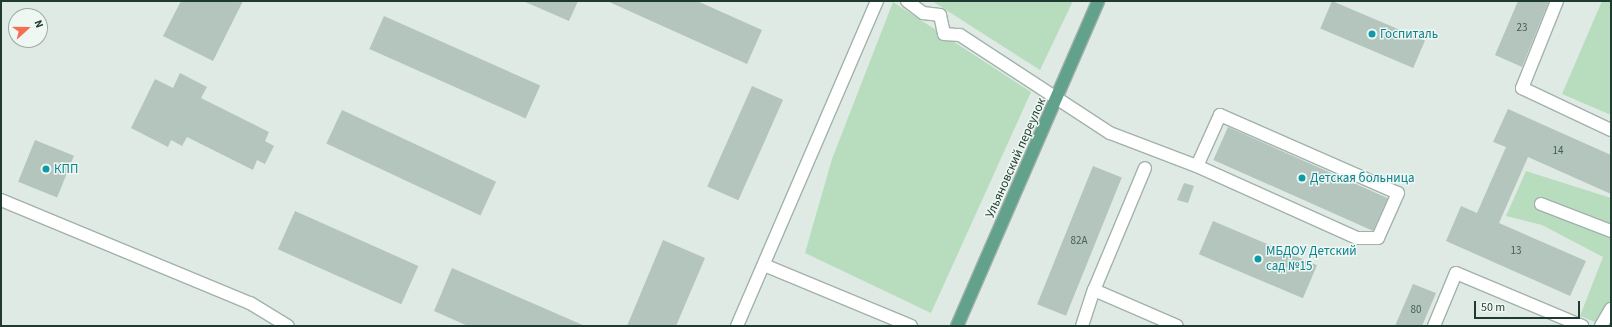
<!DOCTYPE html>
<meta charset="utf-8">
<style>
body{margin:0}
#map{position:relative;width:1612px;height:327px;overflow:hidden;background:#dfeae4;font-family:"Source Sans 3",sans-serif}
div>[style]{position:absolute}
.green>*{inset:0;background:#b7ddbe}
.building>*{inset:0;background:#b4c5bd;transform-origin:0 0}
.roads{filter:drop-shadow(1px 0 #a2b2ab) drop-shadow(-1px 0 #a2b2ab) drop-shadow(0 1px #a2b2ab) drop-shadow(0 -1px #a2b2ab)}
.minor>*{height:12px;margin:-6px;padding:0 6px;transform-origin:6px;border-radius:6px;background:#fff}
.major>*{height:12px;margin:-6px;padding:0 6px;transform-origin:6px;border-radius:6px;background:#62a18c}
.dots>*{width:11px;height:11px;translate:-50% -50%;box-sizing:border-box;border:2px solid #eff7f2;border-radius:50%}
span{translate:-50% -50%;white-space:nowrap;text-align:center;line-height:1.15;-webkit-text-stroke:3px #eff7f2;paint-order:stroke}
.number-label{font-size:11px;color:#445e54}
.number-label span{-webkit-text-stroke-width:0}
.culture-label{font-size:13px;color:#0d838f}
.left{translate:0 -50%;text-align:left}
.street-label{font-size:13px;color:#1f3b31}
.frame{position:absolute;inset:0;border:2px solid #1f3b31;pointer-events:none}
.north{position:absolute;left:8px;top:8px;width:40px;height:40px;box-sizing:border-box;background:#eff7f2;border:1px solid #9caca5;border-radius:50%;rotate:69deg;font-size:11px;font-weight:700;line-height:16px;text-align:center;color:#1f3b31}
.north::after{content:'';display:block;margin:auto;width:14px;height:18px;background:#f56e52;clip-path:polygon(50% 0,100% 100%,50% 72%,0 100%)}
.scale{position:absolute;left:1474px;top:301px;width:106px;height:18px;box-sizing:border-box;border:2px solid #1f3b31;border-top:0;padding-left:5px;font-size:12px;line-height:14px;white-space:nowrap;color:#1f3b31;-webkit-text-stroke:3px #eff7f2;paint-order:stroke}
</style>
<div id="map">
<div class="green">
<div style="clip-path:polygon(932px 1px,1073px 1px,1040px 70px)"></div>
<div style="clip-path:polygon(1602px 1px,1611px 1px,1611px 115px,1562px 94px)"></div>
<div style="clip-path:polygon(893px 2px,1031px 92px,931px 313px,805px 253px,832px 159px)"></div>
<div style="clip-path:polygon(1526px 171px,1611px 198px,1611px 300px,1595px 322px,1580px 316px,1603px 257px,1542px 225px,1506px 216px)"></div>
</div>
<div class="building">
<div style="clip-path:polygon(181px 1px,243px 1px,213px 61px,163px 36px)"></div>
<div style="clip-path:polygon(523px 1px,578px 1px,569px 21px)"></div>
<div style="clip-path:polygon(607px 1px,697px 1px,762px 30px,747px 64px)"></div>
<div style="left:1332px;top:1px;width:101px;height:30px;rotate:23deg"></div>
<div style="clip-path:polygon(1518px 1px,1549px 1px,1522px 67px,1495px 55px)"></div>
<div style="left:384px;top:16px;width:171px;height:36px;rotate:24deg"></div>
<div style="clip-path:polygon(180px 73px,207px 87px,201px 98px,269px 132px,265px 141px,274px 146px,265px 164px,257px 160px,253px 170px,187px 137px,182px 146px,171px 140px,168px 147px,131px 128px,155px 79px,173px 88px)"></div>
<div style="left:752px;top:86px;width:34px;height:110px;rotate:24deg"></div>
<div style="clip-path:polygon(1508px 109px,1611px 155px,1611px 194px,1528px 157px,1499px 223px,1586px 261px,1570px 296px,1446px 241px,1461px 206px,1477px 213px,1506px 147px,1493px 142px)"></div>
<div style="left:342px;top:110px;width:170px;height:37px;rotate:25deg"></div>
<div style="left:1228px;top:127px;width:175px;height:36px;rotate:24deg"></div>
<div style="left:35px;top:140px;width:42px;height:45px;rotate:22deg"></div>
<div style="left:1093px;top:166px;width:31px;height:149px;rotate:22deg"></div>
<div style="clip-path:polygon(1184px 183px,1194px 186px,1188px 203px,1177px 200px)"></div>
<div style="left:295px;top:211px;width:135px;height:42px;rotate:24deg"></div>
<div style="left:1213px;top:221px;width:113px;height:36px;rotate:23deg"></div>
<div style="clip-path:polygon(663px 240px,705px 258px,676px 326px,627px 326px)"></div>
<div style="clip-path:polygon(452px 268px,585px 326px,468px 326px,434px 311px)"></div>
<div style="clip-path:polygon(1413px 284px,1436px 293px,1422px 326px,1395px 326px)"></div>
</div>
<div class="roads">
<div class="minor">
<div style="left:907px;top:1px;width:20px;rotate:37deg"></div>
<div style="left:923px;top:13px;width:17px;rotate:7deg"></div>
<div style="left:940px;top:15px;width:19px;rotate:78deg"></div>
<div style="left:944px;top:34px;width:16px;rotate:4deg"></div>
<div style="left:960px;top:35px;width:179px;rotate:33.2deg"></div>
<div style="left:1110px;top:133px;width:93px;rotate:20.8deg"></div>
<div style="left:1197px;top:166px;width:56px;rotate:-65.7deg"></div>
<div style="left:1220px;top:115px;width:194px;rotate:23.7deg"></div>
<div style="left:1398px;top:193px;width:49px;rotate:114deg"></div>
<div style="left:1378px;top:238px;width:21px;rotate:180deg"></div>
<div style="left:1357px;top:238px;width:175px;rotate:-155.8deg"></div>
<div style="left:1557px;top:1px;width:94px;rotate:111.9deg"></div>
<div style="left:1522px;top:88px;width:98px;rotate:25.3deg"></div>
<div style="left:1px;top:200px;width:269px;rotate:22.5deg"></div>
<div style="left:250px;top:303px;width:44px;rotate:31.2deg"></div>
<div style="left:1541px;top:204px;width:75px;rotate:21.1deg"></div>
<div style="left:764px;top:265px;width:159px;rotate:22.5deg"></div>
<div style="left:1094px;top:290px;width:90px;rotate:23.4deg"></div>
<div style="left:737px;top:326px;width:354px;rotate:-66.7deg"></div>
<div style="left:1082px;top:326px;width:38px;rotate:-72deg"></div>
<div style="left:1094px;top:290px;width:132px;rotate:-67.3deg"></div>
<div style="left:1434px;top:326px;width:57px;rotate:-67.5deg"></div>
<div style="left:1456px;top:273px;width:137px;rotate:22.8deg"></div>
<div style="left:1601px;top:326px;width:20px;rotate:-60deg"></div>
</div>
<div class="major">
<div style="left:957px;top:326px;width:354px;rotate:-66.5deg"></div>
</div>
</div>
<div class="dots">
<div style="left:1372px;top:34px;background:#0f9aa8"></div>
<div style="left:46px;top:169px;background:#0f9aa8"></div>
<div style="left:1302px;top:178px;background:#0f9aa8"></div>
<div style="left:1258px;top:259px;background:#0f9aa8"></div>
</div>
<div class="number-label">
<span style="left:1522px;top:28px">23</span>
<span style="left:1558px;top:151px">14</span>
<span style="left:1079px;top:241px">82А</span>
<span style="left:1516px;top:251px">13</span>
<span style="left:1416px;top:310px">80</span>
</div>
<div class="culture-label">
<span class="left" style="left:1380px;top:34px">Госпиталь</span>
<span class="left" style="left:54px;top:169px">КПП</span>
<span class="left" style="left:1310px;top:178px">Детская больница</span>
<span class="left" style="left:1266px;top:259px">МБДОУ Детский<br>сад №15</span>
</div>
<div class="street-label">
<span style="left:1016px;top:158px;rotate:-66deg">Ульяновский переулок</span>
</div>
<div class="frame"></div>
<div class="north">N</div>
<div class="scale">50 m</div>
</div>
